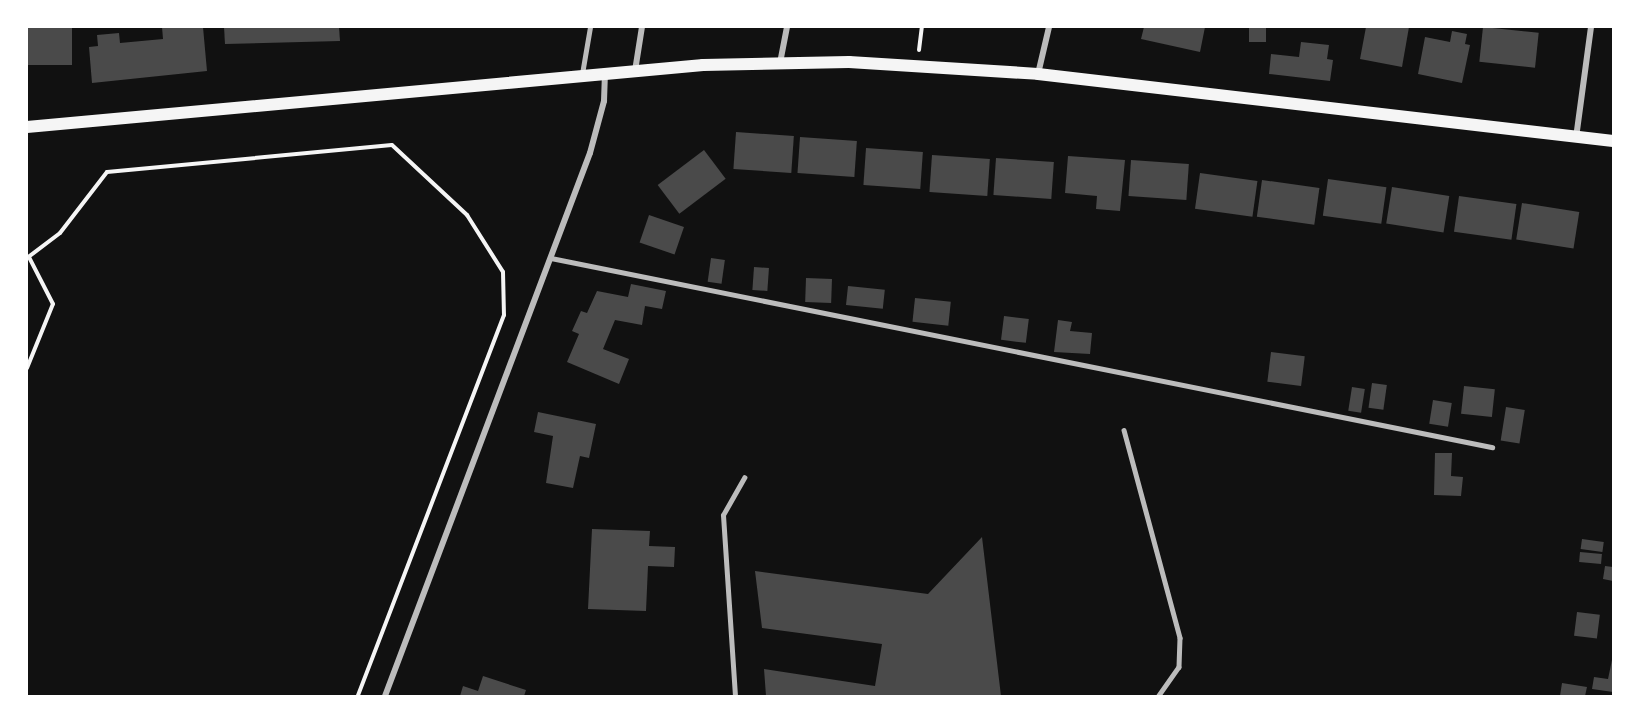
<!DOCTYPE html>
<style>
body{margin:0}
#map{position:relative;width:1640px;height:723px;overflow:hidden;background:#111;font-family:Cabin,sans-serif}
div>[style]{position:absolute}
.building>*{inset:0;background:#4a4a4a;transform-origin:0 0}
.path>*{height:4px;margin:-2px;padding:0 2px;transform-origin:2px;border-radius:2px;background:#f5f5f5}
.service>*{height:4.5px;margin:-2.25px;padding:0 2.25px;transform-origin:2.25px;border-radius:2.25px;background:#bcbcbc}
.minor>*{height:6px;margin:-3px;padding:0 3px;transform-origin:3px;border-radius:3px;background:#bcbcbc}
.secondary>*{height:12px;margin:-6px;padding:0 6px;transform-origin:6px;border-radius:6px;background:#f5f5f5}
span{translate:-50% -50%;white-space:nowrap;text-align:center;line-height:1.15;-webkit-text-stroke:4.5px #fff;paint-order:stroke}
.frame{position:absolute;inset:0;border:28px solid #fff;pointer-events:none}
</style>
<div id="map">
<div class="building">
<div style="left:27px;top:27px;width:45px;height:38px"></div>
<div style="clip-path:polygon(162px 27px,203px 27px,207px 71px,92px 83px,89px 47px,98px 46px,97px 35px,119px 33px,120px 43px,163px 39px)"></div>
<div style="clip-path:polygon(224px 27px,339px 27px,340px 41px,225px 44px)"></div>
<div style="clip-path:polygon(1144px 27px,1205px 27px,1200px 52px,1141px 39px)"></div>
<div style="left:1249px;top:27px;width:17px;height:15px"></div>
<div style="clip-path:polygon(1366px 27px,1409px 27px,1402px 67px,1360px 59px)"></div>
<div style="left:1483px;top:27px;width:56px;height:35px;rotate:6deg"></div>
<div style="clip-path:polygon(1452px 31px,1467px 34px,1465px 44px,1470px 45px,1462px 83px,1418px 74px,1425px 37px,1450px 42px)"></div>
<div style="clip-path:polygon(1301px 42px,1329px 45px,1327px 59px,1333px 60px,1330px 81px,1269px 74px,1271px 54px,1299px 57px)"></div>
<div style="left:736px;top:132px;width:58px;height:37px;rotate:4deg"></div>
<div style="left:800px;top:137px;width:57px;height:36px;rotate:4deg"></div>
<div style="left:866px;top:148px;width:57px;height:37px;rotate:4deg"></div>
<div style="left:704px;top:150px;width:36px;height:58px;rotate:53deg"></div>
<div style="left:932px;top:155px;width:58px;height:37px;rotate:4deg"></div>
<div style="clip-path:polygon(1068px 156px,1125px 160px,1120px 211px,1096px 209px,1097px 196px,1065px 193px)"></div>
<div style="left:996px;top:158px;width:58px;height:37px;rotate:4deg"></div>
<div style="left:1131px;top:160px;width:58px;height:36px;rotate:4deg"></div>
<div style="left:1200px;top:173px;width:58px;height:36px;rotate:8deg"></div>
<div style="left:1328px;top:179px;width:59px;height:37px;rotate:8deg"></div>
<div style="left:1262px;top:180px;width:58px;height:37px;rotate:8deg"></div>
<div style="left:1392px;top:187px;width:58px;height:37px;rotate:9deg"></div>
<div style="left:1459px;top:196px;width:58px;height:36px;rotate:8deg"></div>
<div style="left:1522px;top:203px;width:58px;height:37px;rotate:9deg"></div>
<div style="left:649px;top:215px;width:37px;height:29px;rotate:19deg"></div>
<div style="left:711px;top:258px;width:14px;height:24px;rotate:8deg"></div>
<div style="left:754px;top:267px;width:15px;height:23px;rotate:4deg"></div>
<div style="left:806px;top:278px;width:26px;height:24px;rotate:2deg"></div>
<div style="clip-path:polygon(631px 284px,666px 291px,662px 309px,645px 306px,642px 325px,615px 320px,603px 349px,629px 359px,619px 384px,567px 362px,579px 334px,572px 331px,581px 311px,587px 313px,597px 291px,628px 297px)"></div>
<div style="left:848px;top:286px;width:37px;height:19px;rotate:6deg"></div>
<div style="left:915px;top:298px;width:36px;height:24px;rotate:6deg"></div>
<div style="left:1004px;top:316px;width:25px;height:24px;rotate:7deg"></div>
<div style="clip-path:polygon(1058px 320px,1072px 322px,1070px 331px,1092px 333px,1090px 354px,1054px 352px)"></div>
<div style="left:1271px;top:352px;width:34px;height:30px;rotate:7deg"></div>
<div style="left:1372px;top:383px;width:15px;height:25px;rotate:8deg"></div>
<div style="left:1464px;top:386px;width:31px;height:28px;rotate:6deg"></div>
<div style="left:1352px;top:387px;width:13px;height:24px;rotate:9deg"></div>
<div style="left:1433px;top:400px;width:19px;height:24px;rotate:9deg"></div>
<div style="left:1506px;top:407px;width:19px;height:34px;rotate:9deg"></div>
<div style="clip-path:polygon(538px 412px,596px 424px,589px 458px,580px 456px,573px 488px,546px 483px,553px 436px,534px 432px)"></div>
<div style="clip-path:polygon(1435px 453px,1452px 453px,1451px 476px,1463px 477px,1461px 496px,1434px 495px)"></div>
<div style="clip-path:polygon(592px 529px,650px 531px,649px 546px,675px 547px,674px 567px,648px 566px,646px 611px,588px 609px)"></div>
<div style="clip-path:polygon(982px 537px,1001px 696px,766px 696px,764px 669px,875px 686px,882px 644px,762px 628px,755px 571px,928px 594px)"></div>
<div style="left:1582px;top:539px;width:22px;height:10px;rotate:8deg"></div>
<div style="left:1580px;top:552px;width:22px;height:10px;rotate:5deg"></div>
<div style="clip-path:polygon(1605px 566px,1613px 567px,1613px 581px,1603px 579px)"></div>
<div style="left:1577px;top:612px;width:23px;height:24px;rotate:7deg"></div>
<div style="clip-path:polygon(1613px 655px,1613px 692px,1592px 689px,1594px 677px,1608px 679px)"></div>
<div style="clip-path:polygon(483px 676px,526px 690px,524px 696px,460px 696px,463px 686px,478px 691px)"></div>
<div style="clip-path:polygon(1562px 683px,1587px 687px,1585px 696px,1560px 696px)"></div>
</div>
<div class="path">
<div style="left:919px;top:50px;width:23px;rotate:-83deg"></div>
<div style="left:27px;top:258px;width:41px;rotate:-37.1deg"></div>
<div style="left:60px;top:233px;width:77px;rotate:-52.4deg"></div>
<div style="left:107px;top:172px;width:286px;rotate:-5.4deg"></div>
<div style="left:392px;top:145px;width:103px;rotate:43deg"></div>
<div style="left:467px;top:215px;width:67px;rotate:57.7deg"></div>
<div style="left:503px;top:272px;width:43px;rotate:88.7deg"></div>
<div style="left:504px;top:315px;width:408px;rotate:111deg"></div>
<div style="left:27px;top:368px;width:69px;rotate:-67.9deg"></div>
<div style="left:53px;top:304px;width:53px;rotate:-117.1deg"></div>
</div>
<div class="service">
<div style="left:582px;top:74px;width:48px;rotate:-80.3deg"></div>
<div style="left:551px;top:258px;width:960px;rotate:11.36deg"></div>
<div style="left:1124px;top:430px;width:215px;rotate:74.9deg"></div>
<div style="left:1180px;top:638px;width:29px;rotate:92deg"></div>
<div style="left:1179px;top:667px;width:35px;rotate:125deg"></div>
<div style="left:735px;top:696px;width:181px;rotate:-93.8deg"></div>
<div style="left:723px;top:515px;width:43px;rotate:-60.4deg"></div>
</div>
<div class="minor">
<div style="left:780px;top:63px;width:37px;rotate:-79deg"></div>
<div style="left:635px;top:71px;width:45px;rotate:-81deg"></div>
<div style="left:1038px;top:74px;width:48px;rotate:-76.8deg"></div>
<div style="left:1576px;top:138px;width:112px;rotate:-82.3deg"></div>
<div style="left:385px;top:696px;width:580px;rotate:-69.32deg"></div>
<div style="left:590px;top:153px;width:54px;rotate:-74.9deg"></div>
<div style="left:604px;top:101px;width:26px;rotate:-88deg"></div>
</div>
<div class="secondary">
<div style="left:27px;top:127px;width:679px;rotate:-5.24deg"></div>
<div style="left:703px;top:65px;width:146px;rotate:-1.2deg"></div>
<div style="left:849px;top:62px;width:189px;rotate:3.6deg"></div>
<div style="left:1038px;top:74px;width:579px;rotate:6.65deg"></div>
</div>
<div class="frame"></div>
</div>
